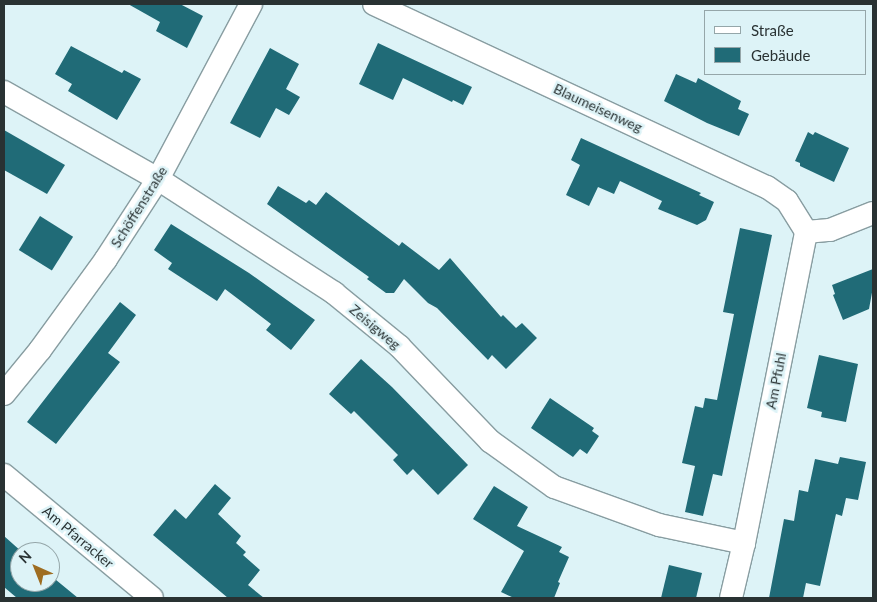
<!DOCTYPE html>
<meta charset="utf-8">
<style>
body{margin:0}
#map{position:relative;width:877px;height:602px;overflow:hidden;background:#ddf3f7;font-family:Lato,sans-serif}
div>[style]{position:absolute}
.building>*{inset:0;background:#206b77;transform-origin:0 0}
.roads{filter:drop-shadow(1px 0 #889da1) drop-shadow(-1px 0 #889da1) drop-shadow(0 1px #889da1) drop-shadow(0 -1px #889da1)}
.street>*{height:22px;margin:-11px;padding:0 11px;transform-origin:11px;border-radius:11px;background:#fff}
span{translate:-50% -50%;white-space:nowrap;text-align:center;line-height:1.15;-webkit-text-stroke:5px #ddf3f7;paint-order:stroke}
.street-label{font-size:14px;color:#293233}
.frame{position:absolute;inset:0;border:5px solid #293233;pointer-events:none}
.legend{position:absolute;left:704px;top:10px;width:162px;height:65px;box-sizing:border-box;background:#ddf3f7;border:1px solid #95a6a9;margin:0;padding:6px 9px;list-style:none;font-size:15px;color:#293233}
.legend li{display:flex;align-items:center;gap:10px;height:25px}
.legend b{width:25px;border:1px solid #95a6a9}
.north{position:absolute;left:10px;top:542px;width:50px;height:50px;box-sizing:border-box;background:#ddf3f7;border:1px solid #95a6a9;border-radius:50%;rotate:316deg;font-size:14px;font-weight:700;line-height:20px;text-align:center;color:#293233}
.north::after{content:'';display:block;margin:auto;width:18px;height:22px;background:#9e6d21;clip-path:polygon(50% 0,100% 100%,50% 72%,0 100%)}
</style>
<div id="map">
<div class="building">
<div style="clip-path:polygon(128px 4px,180px 4px,203px 16px,187px 48px,156px 31px,160px 22px)"></div>
<div style="clip-path:polygon(378px 43px,472px 87px,463px 105px,453px 100px,452px 102px,403px 78px,393px 100px,359px 84px)"></div>
<div style="clip-path:polygon(71px 46px,122px 73px,124px 70px,141px 79px,117px 120px,68px 91px,72px 84px,55px 74px)"></div>
<div style="clip-path:polygon(270px 48px,299px 64px,286px 89px,300px 97px,289px 115px,276px 108px,260px 138px,230px 123px)"></div>
<div style="clip-path:polygon(676px 74px,696px 83px,698px 78px,741px 101px,738px 109px,749px 114px,739px 136px,707px 123px,664px 101px)"></div>
<div style="clip-path:polygon(4px 130px,65px 165px,47px 194px,4px 170px)"></div>
<div style="clip-path:polygon(808px 132px,813px 135px,815px 132px,849px 148px,834px 182px,800px 166px,800px 163px,795px 161px)"></div>
<div style="clip-path:polygon(581px 138px,701px 193px,699px 195px,714px 202px,706px 220px,697px 225px,658px 209px,662px 201px,620px 181px,614px 194px,598px 187px,589px 206px,566px 195px,580px 165px,571px 160px)"></div>
<div style="clip-path:polygon(278px 186px,306px 203px,309px 200px,316px 205px,326px 192px,399px 246px,402px 242px,439px 270px,450px 258px,501px 317px,503px 315px,516px 328px,522px 323px,537px 338px,506px 369px,492px 355px,488px 360px,437px 308px,428px 303px,404px 279px,394px 293px,386px 293px,367px 279px,369px 277px,267px 204px)"></div>
<div style="left:40px;top:216px;width:39px;height:40px;rotate:32deg"></div>
<div style="clip-path:polygon(171px 224px,249px 273px,315px 320px,291px 350px,266px 330px,271px 324px,225px 289px,217px 301px,168px 269px,172px 263px,154px 250px)"></div>
<div style="clip-path:polygon(740px 228px,772px 235px,722px 476px,713px 474px,703px 516px,685px 512px,695px 466px,682px 463px,695px 406px,703px 408px,705px 398px,717px 400px,734px 314px,723px 312px)"></div>
<div style="clip-path:polygon(873px 269px,873px 287px,869px 309px,843px 320px,833px 295px,835px 294px,832px 285px)"></div>
<div style="clip-path:polygon(120px 302px,136px 315px,108px 353px,120px 362px,56px 444px,27px 422px)"></div>
<div style="clip-path:polygon(819px 355px,858px 364px,846px 422px,821px 417px,822px 412px,807px 408px)"></div>
<div style="clip-path:polygon(361px 359px,392px 387px,468px 465px,438px 495px,413px 469px,407px 475px,393px 460px,398px 455px,354px 411px,351px 414px,329px 394px)"></div>
<div style="clip-path:polygon(550px 398px,594px 428px,592px 431px,599px 436px,587px 454px,580px 449px,573px 457px,531px 428px)"></div>
<div style="clip-path:polygon(840px 457px,866px 462px,858px 500px,846px 498px,842px 516px,836px 514px,820px 586px,806px 583px,803px 598px,769px 598px,784px 519px,794px 521px,799px 490px,808px 492px,815px 459px,838px 464px)"></div>
<div style="clip-path:polygon(215px 484px,231px 498px,218px 514px,241px 536px,236px 543px,246px 552px,243px 555px,260px 570px,248px 585px,264px 598px,228px 598px,153px 535px,175px 509px,186px 519px)"></div>
<div style="clip-path:polygon(494px 486px,528px 507px,517px 526px,562px 547px,559px 552px,569px 557px,558px 582px,560px 583px,554px 598px,514px 598px,501px 592px,524px 551px,473px 519px)"></div>
<div style="clip-path:polygon(4px 536px,22px 552px,20px 552px,20px 582px,50px 582px,50px 575px,78px 598px,17px 598px,4px 587px)"></div>
<div style="clip-path:polygon(669px 565px,702px 573px,696px 598px,661px 598px)"></div>
</div>
<div class="roads">
<div class="street">
<div style="left:374px;top:4px;width:434px;rotate:25deg"></div>
<div style="left:767px;top:187px;width:24px;rotate:35deg"></div>
<div style="left:787px;top:201px;width:36px;rotate:58deg"></div>
<div style="left:4px;top:92px;width:177px;rotate:29.5deg"></div>
<div style="left:158px;top:179px;width:210px;rotate:32.9deg"></div>
<div style="left:334px;top:293px;width:84px;rotate:39.2deg"></div>
<div style="left:399px;top:346px;width:132px;rotate:46.2deg"></div>
<div style="left:490px;top:441px;width:79px;rotate:35.7deg"></div>
<div style="left:554px;top:487px;width:112px;rotate:19.9deg"></div>
<div style="left:659px;top:525px;width:87px;rotate:12deg"></div>
<div style="left:806px;top:232px;width:24px;rotate:-5deg"></div>
<div style="left:830px;top:230px;width:46px;rotate:-21.6deg"></div>
<div style="left:4px;top:394px;width:57px;rotate:-50.7deg"></div>
<div style="left:40px;top:350px;width:112px;rotate:-54deg"></div>
<div style="left:106px;top:259px;width:95px;rotate:-57deg"></div>
<div style="left:158px;top:179px;width:198px;rotate:-62deg"></div>
<div style="left:4px;top:475px;width:192px;rotate:39.7deg"></div>
<div style="left:731px;top:598px;width:57px;rotate:-76.7deg"></div>
<div style="left:744px;top:543px;width:317px;rotate:-78.7deg"></div>
</div>
</div>
<div class="street-label">
<span style="left:598px;top:108px;rotate:25deg">Blaumeisenweg</span>
<span style="left:139px;top:207px;rotate:-58deg">Schöffenstraße</span>
<span style="left:375px;top:327px;rotate:40deg">Zeisigweg</span>
<span style="left:776px;top:381px;rotate:-79deg">Am Pfuhl</span>
<span style="left:78px;top:537px;rotate:40deg">Am Pfarracker</span>
</div>
<div class="frame"></div>
<ul class="legend">
<li><b style="height:6px;background:#fff"></b>Straße</li>
<li><b style="height:14px;background:#206b77"></b>Gebäude</li>
</ul>
<div class="north">N</div>
</div>
